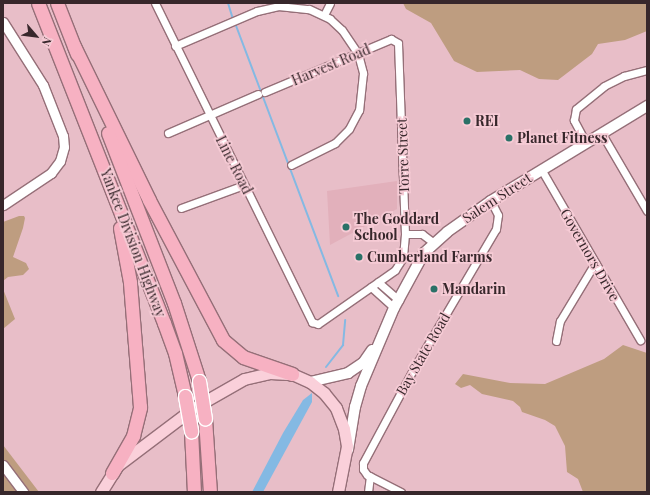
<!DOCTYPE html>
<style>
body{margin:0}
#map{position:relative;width:650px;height:495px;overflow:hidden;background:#e8bec8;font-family:"Playfair Display",serif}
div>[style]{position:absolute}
.built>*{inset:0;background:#e2b0bb}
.green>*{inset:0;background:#be9d80}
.water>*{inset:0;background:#84b9e3}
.stream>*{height:2px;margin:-1px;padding:0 1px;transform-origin:1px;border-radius:1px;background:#84b9e3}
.roads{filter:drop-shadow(1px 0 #956f78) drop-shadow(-1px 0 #956f78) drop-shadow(0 1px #956f78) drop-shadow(0 -1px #956f78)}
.minor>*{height:7px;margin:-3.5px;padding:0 3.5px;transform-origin:3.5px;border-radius:3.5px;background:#fff}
.tertiary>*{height:9px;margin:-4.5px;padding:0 4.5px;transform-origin:4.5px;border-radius:4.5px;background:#fff}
.secondary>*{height:10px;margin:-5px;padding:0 5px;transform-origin:5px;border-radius:5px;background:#fff}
.primary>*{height:11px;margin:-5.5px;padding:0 5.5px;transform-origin:5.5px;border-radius:5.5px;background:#fad0da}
.motorway>*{height:13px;margin:-6.5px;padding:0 6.5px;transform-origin:6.5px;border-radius:6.5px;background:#f7b1c2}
.bridges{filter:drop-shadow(1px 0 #fff) drop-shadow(-1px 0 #fff) drop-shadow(0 1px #fff) drop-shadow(0 -1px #fff)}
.motorway-bridge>*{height:13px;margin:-6.5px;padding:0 6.5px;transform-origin:6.5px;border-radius:6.5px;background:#f7b1c2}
.dots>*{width:11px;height:11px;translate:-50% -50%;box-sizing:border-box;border:2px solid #f6cbd5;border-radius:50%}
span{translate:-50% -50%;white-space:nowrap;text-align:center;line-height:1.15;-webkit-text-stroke:3.5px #f6cbd5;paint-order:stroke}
.street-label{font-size:14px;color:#37272b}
.poi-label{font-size:14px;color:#37272b;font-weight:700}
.left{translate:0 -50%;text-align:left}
.frame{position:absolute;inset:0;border:4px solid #37272b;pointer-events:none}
.north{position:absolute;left:16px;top:16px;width:40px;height:40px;-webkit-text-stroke:3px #f6cbd5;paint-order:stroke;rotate:118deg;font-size:11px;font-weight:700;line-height:16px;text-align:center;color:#37272b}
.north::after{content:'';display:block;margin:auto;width:14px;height:18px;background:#37272b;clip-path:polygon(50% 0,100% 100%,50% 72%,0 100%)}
</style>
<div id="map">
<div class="built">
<div style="clip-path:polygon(397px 181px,397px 209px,330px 245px,327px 191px)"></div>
</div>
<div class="green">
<div style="clip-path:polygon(403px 3px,647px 3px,647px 31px,625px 40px,598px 44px,592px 54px,558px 80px,539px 79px,520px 70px,477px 72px,454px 61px,431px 23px,406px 9px)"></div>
<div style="clip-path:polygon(19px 216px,24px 216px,25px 218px,23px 228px,13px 257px,26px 263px,29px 269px,23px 275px,8px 277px,3px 281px,3px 222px)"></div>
<div style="clip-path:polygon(3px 289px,15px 319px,3px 329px)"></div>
<div style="clip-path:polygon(623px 345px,647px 353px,647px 492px,583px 492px,578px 479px,567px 472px,565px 446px,555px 426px,545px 420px,522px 412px,520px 407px,513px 401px,482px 394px,470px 385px,461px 388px,455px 384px,463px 374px,510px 383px,545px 384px,604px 359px)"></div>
<div style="clip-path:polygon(3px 445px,39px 492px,3px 492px)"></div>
</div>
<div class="water">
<div style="clip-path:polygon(312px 393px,312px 402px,263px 492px,252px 492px,283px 433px,303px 400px)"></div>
</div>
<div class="stream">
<div style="left:228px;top:3px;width:17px;rotate:73deg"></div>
<div style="left:235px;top:23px;width:292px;rotate:69.3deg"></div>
<div style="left:326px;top:367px;width:28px;rotate:-52deg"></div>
<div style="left:343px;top:345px;width:25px;rotate:-85deg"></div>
</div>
<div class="roads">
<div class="minor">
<div style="left:155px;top:3px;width:356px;rotate:63.8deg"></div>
<div style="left:312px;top:322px;width:6px;rotate:18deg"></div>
<div style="left:318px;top:324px;width:94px;rotate:-35deg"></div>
<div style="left:395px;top:270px;width:15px;rotate:-58deg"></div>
<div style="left:403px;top:257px;width:23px;rotate:-85deg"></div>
<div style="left:405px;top:234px;width:191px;rotate:-92.1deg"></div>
<div style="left:398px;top:43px;width:8px;rotate:-150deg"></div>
<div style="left:391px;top:39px;width:137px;rotate:157.2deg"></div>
<div style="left:324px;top:15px;width:13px;rotate:-63deg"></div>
<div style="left:175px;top:46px;width:89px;rotate:-23.1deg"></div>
<div style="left:257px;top:11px;width:22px;rotate:-13deg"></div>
<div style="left:278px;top:6px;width:31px;rotate:6deg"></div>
<div style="left:309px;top:9px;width:23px;rotate:25deg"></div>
<div style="left:330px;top:19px;width:16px;rotate:43deg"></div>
<div style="left:342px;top:30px;width:29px;rotate:56deg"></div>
<div style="left:358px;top:54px;width:20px;rotate:75deg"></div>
<div style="left:363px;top:73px;width:37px;rotate:96deg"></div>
<div style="left:359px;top:110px;width:21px;rotate:118deg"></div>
<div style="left:349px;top:129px;width:20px;rotate:135deg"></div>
<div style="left:335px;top:143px;width:49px;rotate:153.4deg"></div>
<div style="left:168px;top:133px;width:98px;rotate:-23.4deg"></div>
<div style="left:602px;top:134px;width:89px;rotate:59.7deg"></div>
<div style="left:586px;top:143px;width:26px;rotate:-118deg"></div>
<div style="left:574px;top:120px;width:11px;rotate:-80deg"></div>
<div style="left:576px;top:109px;width:36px;rotate:-39deg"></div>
<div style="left:604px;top:86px;width:22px;rotate:-27deg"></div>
<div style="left:624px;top:76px;width:24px;rotate:-15deg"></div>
<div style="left:541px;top:169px;width:198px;rotate:59.9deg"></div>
<div style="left:181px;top:208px;width:67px;rotate:-20.1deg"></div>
<div style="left:405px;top:234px;width:17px"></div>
<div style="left:422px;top:234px;width:15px;rotate:37deg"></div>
<div style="left:378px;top:282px;width:28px;rotate:41deg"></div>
<div style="left:371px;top:287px;width:31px;rotate:42deg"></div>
<div style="left:556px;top:341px;width:20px;rotate:-79deg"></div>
<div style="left:560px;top:321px;width:68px;rotate:-58.9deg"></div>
<div style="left:368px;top:492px;width:16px;rotate:-83deg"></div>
<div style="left:401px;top:492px;width:38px;rotate:-153deg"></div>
<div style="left:367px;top:475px;width:7px;rotate:-124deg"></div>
<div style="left:363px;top:469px;width:6px;rotate:-90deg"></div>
<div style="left:363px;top:463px;width:108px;rotate:-61.8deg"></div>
<div style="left:414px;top:368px;width:161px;rotate:-59.5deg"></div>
<div style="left:496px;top:229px;width:14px;rotate:-82deg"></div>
<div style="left:498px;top:215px;width:16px;rotate:-117deg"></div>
</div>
<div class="tertiary">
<div style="left:3px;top:22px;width:75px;rotate:57.6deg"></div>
<div style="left:43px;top:85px;width:55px;rotate:68.6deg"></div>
<div style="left:63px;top:136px;width:11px;rotate:85deg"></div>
<div style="left:64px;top:147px;width:15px;rotate:106deg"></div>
<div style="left:60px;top:161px;width:15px;rotate:127deg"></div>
<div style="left:51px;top:173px;width:58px;rotate:146.3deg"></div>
<div style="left:3px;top:465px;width:34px;rotate:53deg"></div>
</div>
<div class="secondary">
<div style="left:310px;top:382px;width:39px;rotate:-13deg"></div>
<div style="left:348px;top:373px;width:18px;rotate:-34deg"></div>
<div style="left:363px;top:363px;width:16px;rotate:-55deg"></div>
<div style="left:348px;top:450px;width:44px;rotate:-80.8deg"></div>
<div style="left:355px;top:407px;width:22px;rotate:-74deg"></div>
<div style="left:361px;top:386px;width:85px;rotate:-67.1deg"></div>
<div style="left:394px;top:308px;width:63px;rotate:-61.4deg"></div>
<div style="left:424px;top:253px;width:31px;rotate:-42deg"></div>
<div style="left:447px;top:232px;width:54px;rotate:-35.2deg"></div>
<div style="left:491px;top:201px;width:183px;rotate:-31.3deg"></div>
</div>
<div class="primary">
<div style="left:101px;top:492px;width:32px;rotate:-58deg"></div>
<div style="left:118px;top:465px;width:96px;rotate:-37deg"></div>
<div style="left:195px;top:407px;width:56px;rotate:-29.7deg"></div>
<div style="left:244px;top:379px;width:27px;rotate:-13deg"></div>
<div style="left:270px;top:373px;width:22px;rotate:3deg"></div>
<div style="left:292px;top:374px;width:20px;rotate:24deg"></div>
<div style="left:310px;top:382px;width:18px;rotate:38deg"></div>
<div style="left:324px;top:393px;width:19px;rotate:51deg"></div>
<div style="left:336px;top:408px;width:22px;rotate:69deg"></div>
<div style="left:344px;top:429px;width:17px;rotate:80deg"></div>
<div style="left:347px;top:446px;width:47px;rotate:101.1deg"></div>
</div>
<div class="motorway">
<div style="left:38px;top:3px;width:344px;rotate:68.5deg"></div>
<div style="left:164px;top:323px;width:32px;rotate:70deg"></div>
<div style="left:175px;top:353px;width:44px;rotate:76.9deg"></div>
<div style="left:57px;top:3px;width:55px;rotate:68.6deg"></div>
<div style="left:74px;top:46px;width:171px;rotate:64deg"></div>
<div style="left:149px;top:200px;width:158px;rotate:62.1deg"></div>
<div style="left:223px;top:340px;width:26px;rotate:40deg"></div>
<div style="left:243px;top:357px;width:52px;rotate:19.1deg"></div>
<div style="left:108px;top:133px;width:182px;rotate:68.8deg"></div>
<div style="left:174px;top:303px;width:82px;rotate:72.2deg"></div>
<div style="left:205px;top:419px;width:73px;rotate:86.1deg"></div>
<div style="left:191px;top:431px;width:61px;rotate:87.2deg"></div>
<div style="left:112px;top:473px;width:43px;rotate:-60.4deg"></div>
<div style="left:133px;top:436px;width:30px;rotate:-76deg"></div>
<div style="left:140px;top:407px;width:125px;rotate:-94.6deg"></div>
<div style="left:130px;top:282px;width:55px;rotate:-100.5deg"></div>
</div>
</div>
<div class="bridges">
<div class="motorway-bridge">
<div style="left:199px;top:381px;width:38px;rotate:81deg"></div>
<div style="left:185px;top:396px;width:36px;rotate:80deg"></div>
</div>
</div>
<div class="dots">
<div style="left:467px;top:121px;background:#2a7167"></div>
<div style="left:509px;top:138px;background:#2a7167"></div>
<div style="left:346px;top:227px;background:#2a7167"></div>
<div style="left:359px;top:257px;background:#2a7167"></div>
<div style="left:434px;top:289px;background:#2a7167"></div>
</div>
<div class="street-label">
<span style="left:331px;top:65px;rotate:-23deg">Harvest Road</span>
<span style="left:403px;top:156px;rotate:-92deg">Torre Street</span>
<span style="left:234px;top:165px;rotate:63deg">Line Road</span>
<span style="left:497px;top:198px;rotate:-33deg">Salem Street</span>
<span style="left:133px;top:243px;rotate:69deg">Yankee Division Highway</span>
<span style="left:590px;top:255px;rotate:60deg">Governors Drive</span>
<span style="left:423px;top:354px;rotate:-60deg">Bay State Road</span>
</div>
<div class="poi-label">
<span class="left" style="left:475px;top:121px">REI</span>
<span class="left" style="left:517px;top:138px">Planet Fitness</span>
<span class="left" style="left:354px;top:227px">The Goddard<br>School</span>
<span class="left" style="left:367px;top:257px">Cumberland Farms</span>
<span class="left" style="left:442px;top:289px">Mandarin</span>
</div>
<div class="frame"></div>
<div class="north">N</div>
</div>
